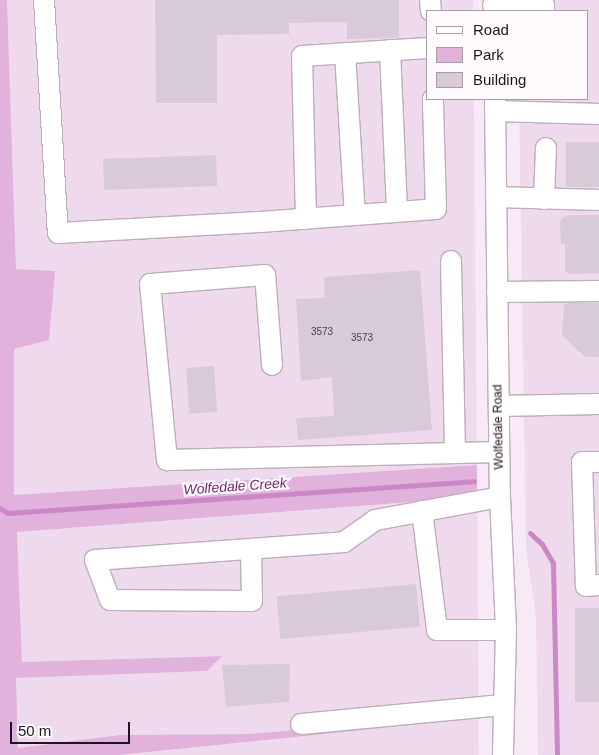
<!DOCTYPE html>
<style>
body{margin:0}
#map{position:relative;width:599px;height:755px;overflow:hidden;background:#f8e9f6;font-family:Arial,sans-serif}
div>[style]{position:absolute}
.built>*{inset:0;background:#efdaed}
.green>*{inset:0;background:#e0b2dc}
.stream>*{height:5px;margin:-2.5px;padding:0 2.5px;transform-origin:2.5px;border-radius:2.5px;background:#cc87c7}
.building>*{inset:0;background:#d9cad7;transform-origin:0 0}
.roads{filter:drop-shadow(1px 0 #bcaebb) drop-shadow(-1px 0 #bcaebb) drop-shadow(0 1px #bcaebb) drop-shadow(0 -1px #bcaebb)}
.minor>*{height:20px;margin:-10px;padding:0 10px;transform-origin:10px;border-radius:10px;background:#fff}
span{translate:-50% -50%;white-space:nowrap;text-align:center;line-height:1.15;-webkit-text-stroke:4.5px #fefafd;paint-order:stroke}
.number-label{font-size:10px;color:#4b444a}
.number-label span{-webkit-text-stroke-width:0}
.street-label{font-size:12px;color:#1c171b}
.water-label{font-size:14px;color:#762574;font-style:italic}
.legend{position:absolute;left:426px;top:10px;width:162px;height:90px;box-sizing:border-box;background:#fefafd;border:1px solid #a49fa3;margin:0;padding:6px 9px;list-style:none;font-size:15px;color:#1c171b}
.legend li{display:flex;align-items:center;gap:10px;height:25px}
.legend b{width:25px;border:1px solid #a49fa3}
.scale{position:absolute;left:10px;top:722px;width:120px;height:22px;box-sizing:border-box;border:2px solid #1c171b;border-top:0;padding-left:6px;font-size:15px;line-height:18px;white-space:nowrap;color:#1c171b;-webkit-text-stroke:4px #fefafd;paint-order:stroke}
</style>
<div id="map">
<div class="built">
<div style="clip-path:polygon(7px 0,473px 0,473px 11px,428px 11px,428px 99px,474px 99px,477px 465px,13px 495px,14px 349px,54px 271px,16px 269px)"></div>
<div style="clip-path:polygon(517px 0,599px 0,599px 755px,538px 755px,536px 618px,526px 548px,519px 99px,588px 99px,588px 11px,518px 11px)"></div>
<div style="clip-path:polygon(477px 497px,479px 755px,119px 755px,383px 728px,386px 726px,249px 734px,119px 735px,18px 748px,16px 678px,207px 671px,221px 656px,22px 662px,17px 532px)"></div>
</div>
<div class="green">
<div style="clip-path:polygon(0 0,7px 0,16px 269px,55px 271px,49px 340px,14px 349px,14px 495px,477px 465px,477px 497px,17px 532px,22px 662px,222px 656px,207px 671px,16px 678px,18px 748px,119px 735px,249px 734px,384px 723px,387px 726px,383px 728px,119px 755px,0 755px)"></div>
</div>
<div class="stream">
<div style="left:0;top:508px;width:9px;rotate:32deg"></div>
<div style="left:8px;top:513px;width:467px;rotate:-3.9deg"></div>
<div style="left:530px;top:533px;width:16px;rotate:43deg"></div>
<div style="left:542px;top:544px;width:22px;rotate:60deg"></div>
<div style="left:553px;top:563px;width:192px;rotate:88.8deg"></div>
</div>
<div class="building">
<div style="clip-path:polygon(155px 0,399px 0,399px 38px,347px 39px,347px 22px,289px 23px,289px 34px,217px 35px,217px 103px,156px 103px)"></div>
<div style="left:566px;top:142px;width:33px;height:45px"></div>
<div style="left:216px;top:155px;width:31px;height:113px;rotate:88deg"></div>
<div style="clip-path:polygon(568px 215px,599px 215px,599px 273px,571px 274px,565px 271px,565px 244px,561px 244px,560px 223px,562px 218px)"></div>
<div style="clip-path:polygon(420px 270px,432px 430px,298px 440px,296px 418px,334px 416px,332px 377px,301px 381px,296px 299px,325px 298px,324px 277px)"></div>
<div style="clip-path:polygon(571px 303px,599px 303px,599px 357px,585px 357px,562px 335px,564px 304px)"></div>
<div style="left:214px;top:366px;width:46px;height:28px;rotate:86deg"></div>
<div style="left:416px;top:584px;width:43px;height:140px;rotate:85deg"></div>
<div style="left:575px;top:608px;width:24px;height:94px"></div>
<div style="clip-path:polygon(290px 664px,289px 702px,226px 707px,222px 665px)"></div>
</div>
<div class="roads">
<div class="minor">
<div style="left:44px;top:0;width:233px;rotate:86.6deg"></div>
<div style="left:58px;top:233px;width:202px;rotate:-3.1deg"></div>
<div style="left:260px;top:222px;width:176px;rotate:-4.2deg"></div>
<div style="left:436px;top:209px;width:110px;rotate:-91.6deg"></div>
<div style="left:430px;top:0;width:11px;rotate:85deg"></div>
<div style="left:493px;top:5px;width:51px"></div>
<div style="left:544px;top:5px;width:6px;rotate:90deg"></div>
<div style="left:390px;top:50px;width:162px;rotate:87.5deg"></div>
<div style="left:345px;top:53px;width:162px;rotate:86.5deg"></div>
<div style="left:495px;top:99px;width:398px;rotate:89.3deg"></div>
<div style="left:500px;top:497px;width:133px;rotate:87.4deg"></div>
<div style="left:506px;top:630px;width:125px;rotate:91.4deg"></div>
<div style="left:495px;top:111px;width:104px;rotate:1.7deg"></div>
<div style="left:496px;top:197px;width:103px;rotate:1.7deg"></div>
<div style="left:544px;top:199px;width:51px;rotate:-87.8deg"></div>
<div style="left:306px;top:219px;width:163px;rotate:-91.4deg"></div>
<div style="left:302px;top:56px;width:126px;rotate:-3.6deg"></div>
<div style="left:451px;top:261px;width:191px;rotate:88.8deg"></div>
<div style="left:497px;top:292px;width:102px;rotate:-0.6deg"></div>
<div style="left:272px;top:365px;width:90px;rotate:-94.4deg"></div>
<div style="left:265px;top:275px;width:115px;rotate:175.5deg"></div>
<div style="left:150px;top:284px;width:177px;rotate:84.5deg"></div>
<div style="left:167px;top:460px;width:332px;rotate:-1.4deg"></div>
<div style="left:499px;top:406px;width:100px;rotate:-1.1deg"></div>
<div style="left:599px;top:462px;width:17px;rotate:180deg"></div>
<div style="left:582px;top:462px;width:124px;rotate:88.2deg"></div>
<div style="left:586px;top:586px;width:13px;rotate:-4deg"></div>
<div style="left:422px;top:511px;width:120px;rotate:82.8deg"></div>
<div style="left:437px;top:630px;width:69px"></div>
<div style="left:251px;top:549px;width:52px;rotate:88.9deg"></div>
<div style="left:252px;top:601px;width:142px;rotate:-179.6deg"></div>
<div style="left:110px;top:600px;width:43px;rotate:-110.6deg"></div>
<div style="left:95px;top:560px;width:250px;rotate:-4.1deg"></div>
<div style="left:344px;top:542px;width:38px;rotate:-35deg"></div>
<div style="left:375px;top:520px;width:127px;rotate:-10.4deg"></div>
<div style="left:301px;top:724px;width:203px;rotate:-5.4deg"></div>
</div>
</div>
<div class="number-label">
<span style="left:322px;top:332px">3573</span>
<span style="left:362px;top:338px">3573</span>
</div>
<div class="street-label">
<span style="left:499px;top:427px;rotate:-91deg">Wolfedale Road</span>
</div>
<div class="water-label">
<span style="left:235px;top:486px;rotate:-4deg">Wolfedale Creek</span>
</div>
<ul class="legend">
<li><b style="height:6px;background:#fff"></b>Road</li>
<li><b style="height:14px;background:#e0b2dc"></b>Park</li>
<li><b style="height:14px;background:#d9cad7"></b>Building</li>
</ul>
<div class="scale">50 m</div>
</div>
